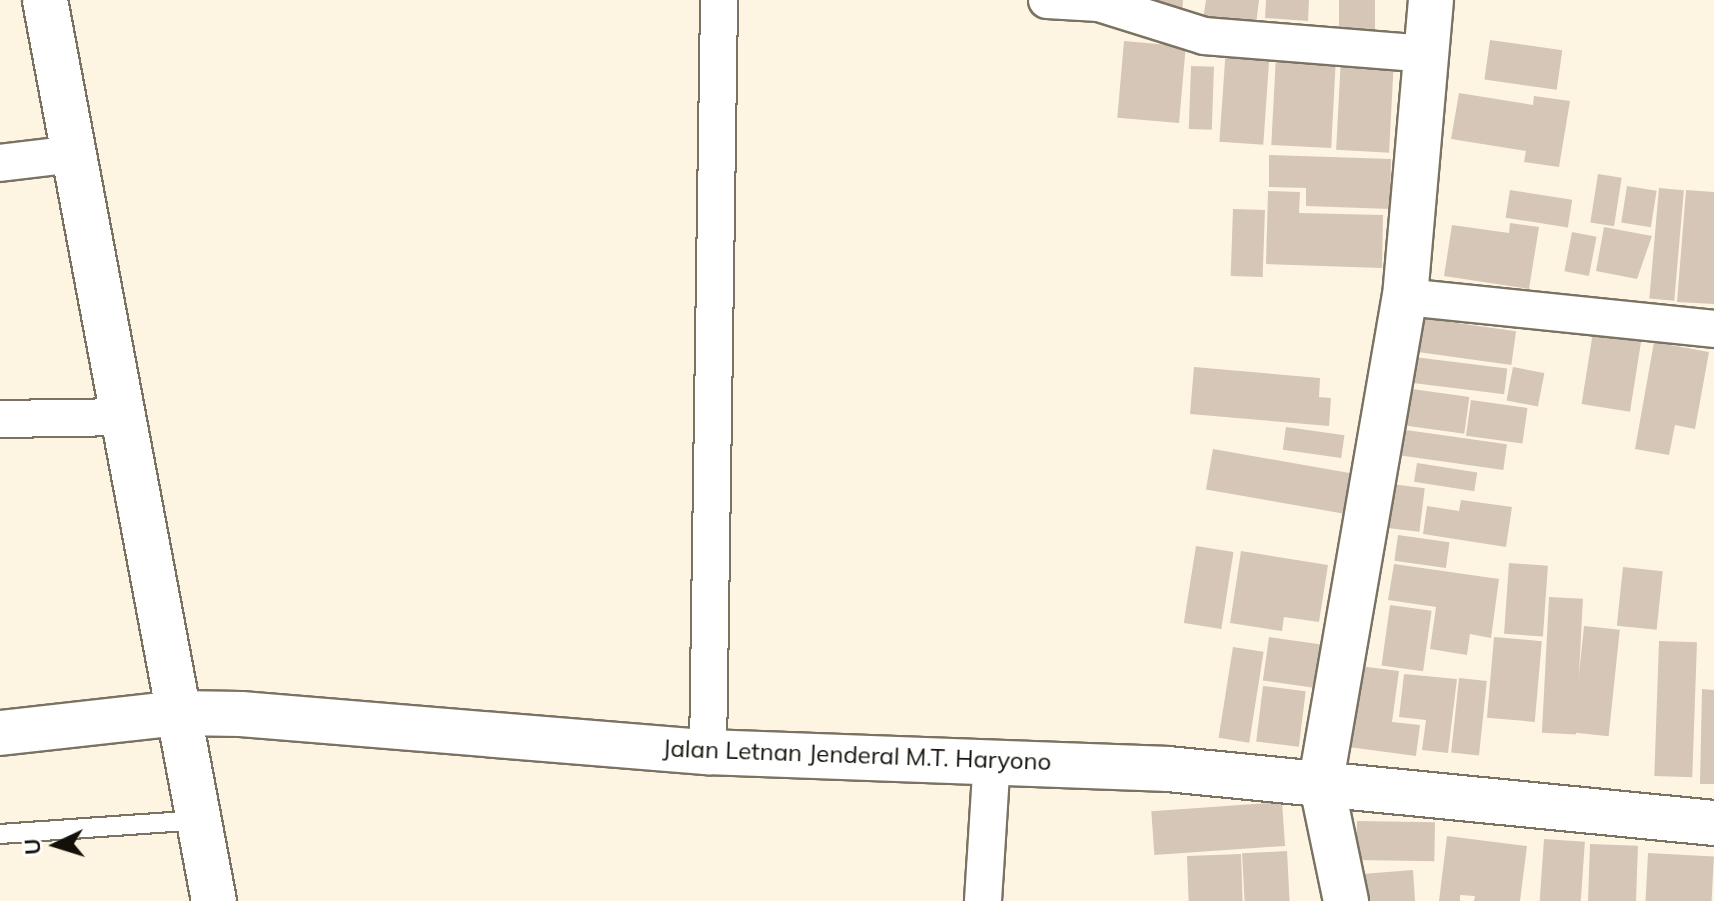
<!DOCTYPE html>
<style>
body{margin:0}
#map{position:relative;width:1714px;height:901px;overflow:hidden;background:#fdf5e2;font-family:Mulish,sans-serif}
div>[style]{position:absolute}
.building>*{inset:0;background:#d6c6b8;transform-origin:0 0}
.roads{filter:drop-shadow(2px 0 #7a7363) drop-shadow(-2px 0 #7a7363) drop-shadow(0 2px #7a7363) drop-shadow(0 -2px #7a7363)}
.service>*{height:18px;margin:-9px;padding:0 9px;transform-origin:9px;border-radius:9px;background:#fff}
.minor>*{height:36px;margin:-18px;padding:0 18px;transform-origin:18px;border-radius:18px;background:#fff}
.tertiary>*{height:44px;margin:-22px;padding:0 22px;transform-origin:22px;border-radius:22px;background:#fff}
.secondary>*{height:44px;margin:-22px;padding:0 22px;transform-origin:22px;border-radius:22px;background:#fff}
span{translate:-50% -50%;white-space:nowrap;text-align:center;line-height:1.15;-webkit-text-stroke:6px #fff;paint-order:stroke}
.street-label{font-size:24px;color:#121009}
.north{position:absolute;left:16px;top:805px;width:80px;height:80px;-webkit-text-stroke:6px #fff;paint-order:stroke;rotate:266deg;font-size:22px;font-weight:700;line-height:32px;text-align:center;color:#121009}
.north::after{content:'';display:block;margin:auto;width:28px;height:36px;background:#121009;clip-path:polygon(50% 0,100% 100%,50% 72%,0 100%)}
</style>
<div id="map">
<div class="building">
<div style="clip-path:polygon(1154px 0,1183px 0,1182px 16px,1153px 13px)"></div>
<div style="clip-path:polygon(1206px 0,1259px 0,1255px 33px,1202px 26px)"></div>
<div style="clip-path:polygon(1266px 0,1309px 0,1308px 21px,1265px 18px)"></div>
<div style="left:1339px;top:0;width:36px;height:39px"></div>
<div style="left:1490px;top:40px;width:73px;height:40px;rotate:8deg"></div>
<div style="left:1124px;top:41px;width:62px;height:77px;rotate:5deg"></div>
<div style="left:1226px;top:47px;width:44px;height:95px;rotate:4deg"></div>
<div style="left:1276px;top:55px;width:60px;height:90px;rotate:3deg"></div>
<div style="left:1341px;top:57px;width:53px;height:93px;rotate:3deg"></div>
<div style="left:1191px;top:66px;width:23px;height:63px;rotate:2deg"></div>
<div style="clip-path:polygon(1459px 93px,1533px 105px,1534px 96px,1570px 101px,1559px 167px,1524px 162px,1526px 151px,1451px 139px)"></div>
<div style="clip-path:polygon(1269px 155px,1391px 159px,1390px 209px,1306px 206px,1306px 188px,1269px 187px)"></div>
<div style="left:1598px;top:174px;width:24px;height:49px;rotate:9deg"></div>
<div style="left:1627px;top:186px;width:30px;height:37px;rotate:9deg"></div>
<div style="left:1659px;top:188px;width:25px;height:111px;rotate:5deg"></div>
<div style="left:1510px;top:190px;width:63px;height:28px;rotate:9deg"></div>
<div style="clip-path:polygon(1686px 190px,1714px 192px,1714px 304px,1677px 302px)"></div>
<div style="clip-path:polygon(1268px 191px,1300px 192px,1299px 213px,1383px 215px,1382px 268px,1266px 264px)"></div>
<div style="left:1233px;top:209px;width:32px;height:67px;rotate:2deg"></div>
<div style="clip-path:polygon(1510px 223px,1539px 227px,1529px 289px,1444px 276px,1452px 225px,1509px 233px)"></div>
<div style="clip-path:polygon(1604px 227px,1652px 236px,1637px 279px,1596px 271px)"></div>
<div style="left:1572px;top:232px;width:25px;height:40px;rotate:11deg"></div>
<div style="left:1421px;top:318px;width:96px;height:34px;rotate:8deg"></div>
<div style="left:1593px;top:332px;width:49px;height:73px;rotate:9deg"></div>
<div style="clip-path:polygon(1654px 342px,1709px 352px,1695px 429px,1675px 425px,1669px 455px,1635px 449px)"></div>
<div style="left:1414px;top:357px;width:94px;height:26px;rotate:7deg"></div>
<div style="clip-path:polygon(1194px 367px,1320px 378px,1319px 397px,1331px 398px,1329px 426px,1190px 414px)"></div>
<div style="left:1513px;top:367px;width:32px;height:34px;rotate:11deg"></div>
<div style="left:1405px;top:388px;width:65px;height:37px;rotate:8deg"></div>
<div style="left:1471px;top:400px;width:57px;height:36px;rotate:8deg"></div>
<div style="left:1286px;top:427px;width:59px;height:23px;rotate:8deg"></div>
<div style="left:1399px;top:429px;width:109px;height:26px;rotate:8deg"></div>
<div style="left:1213px;top:449px;width:143px;height:41px;rotate:10deg"></div>
<div style="left:1417px;top:463px;width:61px;height:19px;rotate:9deg"></div>
<div style="left:1391px;top:484px;width:34px;height:44px;rotate:7deg"></div>
<div style="clip-path:polygon(1461px 500px,1512px 507px,1506px 547px,1423px 534px,1427px 506px,1459px 511px)"></div>
<div style="left:1398px;top:535px;width:52px;height:26px;rotate:8deg"></div>
<div style="left:1196px;top:546px;width:38px;height:78px;rotate:9deg"></div>
<div style="clip-path:polygon(1241px 551px,1328px 565px,1319px 622px,1284px 617px,1282px 631px,1230px 623px)"></div>
<div style="left:1509px;top:563px;width:39px;height:71px;rotate:4deg"></div>
<div style="clip-path:polygon(1394px 564px,1499px 579px,1491px 638px,1470px 634px,1467px 655px,1430px 649px,1436px 607px,1388px 600px)"></div>
<div style="left:1623px;top:567px;width:40px;height:59px;rotate:6deg"></div>
<div style="left:1549px;top:597px;width:34px;height:136px;rotate:3deg"></div>
<div style="left:1390px;top:605px;width:42px;height:61px;rotate:8deg"></div>
<div style="left:1584px;top:626px;width:36px;height:107px;rotate:6deg"></div>
<div style="left:1269px;top:637px;width:53px;height:44px;rotate:8deg"></div>
<div style="left:1494px;top:637px;width:48px;height:81px;rotate:5deg"></div>
<div style="left:1659px;top:641px;width:38px;height:135px;rotate:2deg"></div>
<div style="left:1233px;top:647px;width:31px;height:92px;rotate:9deg"></div>
<div style="clip-path:polygon(1351px 665px,1399px 671px,1392px 722px,1420px 725px,1416px 756px,1341px 746px)"></div>
<div style="clip-path:polygon(1404px 674px,1457px 679px,1448px 753px,1422px 750px,1426px 720px,1399px 717px)"></div>
<div style="left:1459px;top:678px;width:28px;height:75px;rotate:6deg"></div>
<div style="left:1263px;top:686px;width:43px;height:56px;rotate:7deg"></div>
<div style="clip-path:polygon(1702px 689px,1714px 690px,1714px 784px,1700px 784px)"></div>
<div style="left:1282px;top:802px;width:44px;height:131px;rotate:86deg"></div>
<div style="left:1357px;top:821px;width:78px;height:39px;rotate:1deg"></div>
<div style="clip-path:polygon(1447px 836px,1527px 846px,1520px 901px,1474px 901px,1475px 896px,1460px 895px,1460px 901px,1439px 901px)"></div>
<div style="left:1544px;top:839px;width:41px;height:62px;rotate:4deg"></div>
<div style="left:1590px;top:844px;width:48px;height:57px;rotate:2deg"></div>
<div style="left:1287px;top:851px;width:50px;height:45px;rotate:87deg"></div>
<div style="left:1648px;top:853px;width:66px;height:48px;rotate:3deg"></div>
<div style="left:1241px;top:854px;width:47px;height:54px;rotate:88deg"></div>
<div style="clip-path:polygon(1413px 870px,1415px 901px,1363px 901px,1362px 874px)"></div>
</div>
<div class="roads">
<div class="service">
<div style="left:0;top:834px;width:199px;rotate:-4deg"></div>
</div>
<div class="minor">
<div style="left:1047px;top:0;width:52px;rotate:3.3deg"></div>
<div style="left:1099px;top:3px;width:110px;rotate:17.4deg"></div>
<div style="left:1204px;top:36px;width:226px;rotate:4.6deg"></div>
<div style="left:0;top:163px;width:75px;rotate:-6.9deg"></div>
<div style="left:1405px;top:297px;width:311px;rotate:5.9deg"></div>
<div style="left:0;top:419px;width:125px;rotate:-0.9deg"></div>
<div style="left:708px;top:752px;width:752px;rotate:-89.16deg"></div>
<div style="left:983px;top:901px;width:142px;rotate:-86.4deg"></div>
</div>
<div class="tertiary">
<div style="left:45px;top:0;width:917px;rotate:79.38deg"></div>
<div style="left:1346px;top:901px;width:123px;rotate:-101.8deg"></div>
<div style="left:1321px;top:781px;width:491px;rotate:-80.2deg"></div>
<div style="left:1405px;top:297px;width:298px;rotate:-85deg"></div>
</div>
<div class="secondary">
<div style="left:0;top:733px;width:179px;rotate:-6.4deg"></div>
<div style="left:178px;top:713px;width:63px;rotate:0.9deg"></div>
<div style="left:241px;top:714px;width:469px;rotate:4.7deg"></div>
<div style="left:708px;top:752px;width:460px;rotate:2.1deg"></div>
<div style="left:1168px;top:769px;width:549px;rotate:5.65deg"></div>
</div>
</div>
<div class="street-label">
<span style="left:857px;top:755px;rotate:2deg">Jalan Letnan Jenderal M.T. Haryono</span>
</div>
<div class="north">U</div>
</div>
